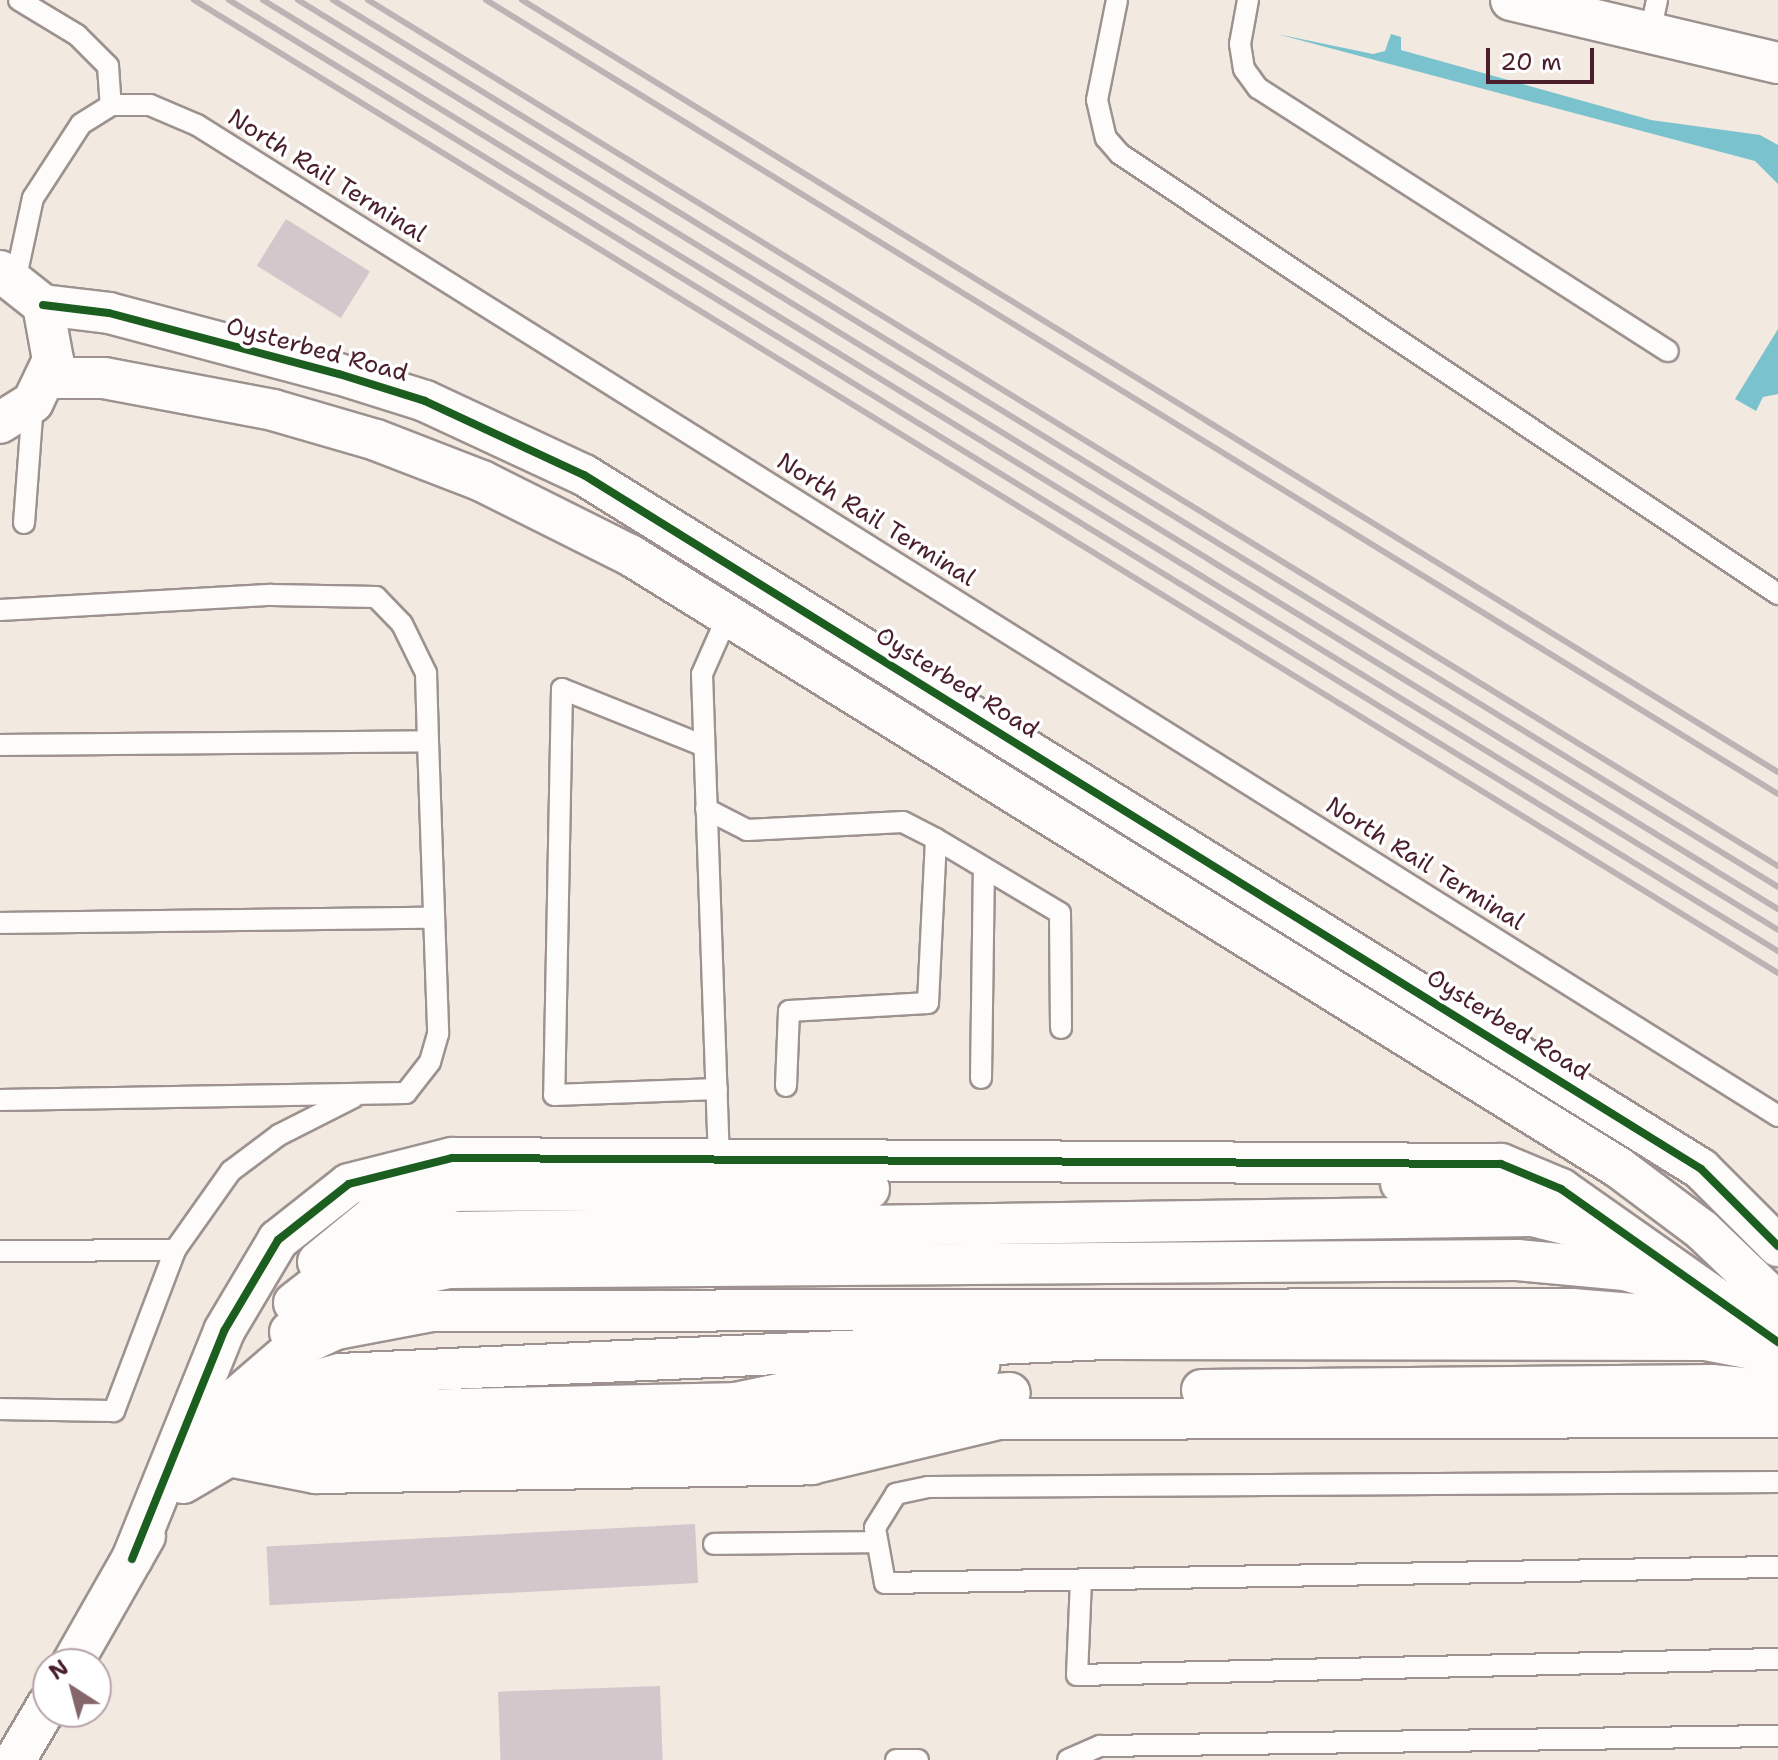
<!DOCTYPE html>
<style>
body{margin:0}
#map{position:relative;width:1778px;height:1760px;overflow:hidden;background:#f2e9e0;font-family:"Shantell Sans",sans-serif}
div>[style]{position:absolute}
.water>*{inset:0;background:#7ac2cd}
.building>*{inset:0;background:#d3c7cc;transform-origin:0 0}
.roads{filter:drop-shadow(2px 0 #9d928f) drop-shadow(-2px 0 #9d928f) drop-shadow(0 2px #9d928f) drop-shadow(0 -2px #9d928f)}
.service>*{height:20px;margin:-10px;padding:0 10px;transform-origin:10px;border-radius:10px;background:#fdfcfa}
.minor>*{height:40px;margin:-20px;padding:0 20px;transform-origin:20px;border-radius:20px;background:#fdfcfa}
.rail>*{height:6px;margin:-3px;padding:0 3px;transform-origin:3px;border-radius:3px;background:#bbb4b5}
.cycleway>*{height:8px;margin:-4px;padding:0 4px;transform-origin:4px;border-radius:4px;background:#1b5e20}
span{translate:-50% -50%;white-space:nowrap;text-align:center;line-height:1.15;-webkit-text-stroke:7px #fff;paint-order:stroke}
.street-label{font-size:24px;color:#4a1f2b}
.north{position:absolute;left:32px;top:1648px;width:80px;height:80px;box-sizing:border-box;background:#fff;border:2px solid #b7a5aa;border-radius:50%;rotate:324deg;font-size:22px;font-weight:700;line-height:32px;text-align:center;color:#4a1f2b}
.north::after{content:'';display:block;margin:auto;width:28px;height:36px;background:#85666a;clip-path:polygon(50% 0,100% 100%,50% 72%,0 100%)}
.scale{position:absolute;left:1486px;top:48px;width:108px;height:36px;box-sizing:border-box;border:4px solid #4a1f2b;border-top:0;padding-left:10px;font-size:24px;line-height:28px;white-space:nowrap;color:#4a1f2b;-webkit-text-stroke:6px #fff;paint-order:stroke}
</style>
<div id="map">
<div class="water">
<div style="clip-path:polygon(1277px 34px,1373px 54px,1385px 51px,1391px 34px,1401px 37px,1401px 50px,1651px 120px,1760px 135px,1778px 145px,1778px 184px,1755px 161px)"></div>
<div style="clip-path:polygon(1778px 329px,1778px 394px,1763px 397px,1756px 411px,1735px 399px)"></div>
</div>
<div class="building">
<div style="left:286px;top:219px;width:99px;height:55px;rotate:32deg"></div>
<div style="left:695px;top:1524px;width:59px;height:429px;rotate:87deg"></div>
<div style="left:660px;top:1686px;width:74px;height:162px;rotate:88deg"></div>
</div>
<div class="roads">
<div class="service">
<div style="left:19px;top:0;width:68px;rotate:31.1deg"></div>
<div style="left:77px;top:35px;width:44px;rotate:45deg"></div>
<div style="left:108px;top:66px;width:39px;rotate:86deg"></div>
<div style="left:1117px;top:0;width:102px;rotate:101.3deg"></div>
<div style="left:1097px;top:100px;width:39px;rotate:77deg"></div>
<div style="left:1106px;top:138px;width:21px;rotate:49deg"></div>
<div style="left:1120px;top:154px;width:792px;rotate:33.77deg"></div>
<div style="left:1248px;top:0;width:45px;rotate:100.3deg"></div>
<div style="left:1240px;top:44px;width:25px;rotate:81deg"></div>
<div style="left:1244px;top:69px;width:24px;rotate:54deg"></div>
<div style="left:1258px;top:88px;width:487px;rotate:32.7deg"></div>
<div style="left:1650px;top:33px;width:34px;rotate:-78deg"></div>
<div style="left:16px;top:277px;width:81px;rotate:-77.9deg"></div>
<div style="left:33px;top:198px;width:88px;rotate:-57deg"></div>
<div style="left:81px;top:124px;width:36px;rotate:-32deg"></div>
<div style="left:111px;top:105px;width:39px"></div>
<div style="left:150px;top:105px;width:51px;rotate:23.1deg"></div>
<div style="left:197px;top:125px;width:1866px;rotate:32.08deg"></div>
<div style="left:24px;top:523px;width:121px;rotate:-85.7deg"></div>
<div style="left:0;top:610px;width:272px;rotate:-3.2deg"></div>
<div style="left:272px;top:595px;width:104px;rotate:1.1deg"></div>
<div style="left:376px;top:597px;width:37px;rotate:46deg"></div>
<div style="left:402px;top:624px;width:55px;rotate:63.9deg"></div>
<div style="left:426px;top:673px;width:68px;rotate:88.3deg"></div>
<div style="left:0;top:745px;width:428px;rotate:-0.5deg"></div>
<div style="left:428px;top:741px;width:293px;rotate:88deg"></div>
<div style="left:438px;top:1034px;width:29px;rotate:106deg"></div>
<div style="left:430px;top:1062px;width:39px;rotate:128deg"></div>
<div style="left:406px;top:1093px;width:406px;rotate:179deg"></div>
<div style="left:704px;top:746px;width:153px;rotate:-158.1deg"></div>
<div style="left:562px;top:689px;width:406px;rotate:91.1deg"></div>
<div style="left:554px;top:1095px;width:163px;rotate:-2.1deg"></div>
<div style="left:706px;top:809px;width:46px;rotate:27.1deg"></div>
<div style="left:747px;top:830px;width:156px;rotate:-2.9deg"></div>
<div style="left:903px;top:822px;width:37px;rotate:27deg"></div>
<div style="left:936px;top:839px;width:164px;rotate:92.8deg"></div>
<div style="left:928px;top:1003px;width:139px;rotate:176.7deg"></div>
<div style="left:789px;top:1011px;width:75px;rotate:92.3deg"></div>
<div style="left:936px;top:839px;width:144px;rotate:30.8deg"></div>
<div style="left:1060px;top:913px;width:115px;rotate:89.5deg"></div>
<div style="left:0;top:923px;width:434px;rotate:-0.7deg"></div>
<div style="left:981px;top:1078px;width:210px;rotate:-89.2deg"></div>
<div style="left:719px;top:1161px;width:487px;rotate:-92deg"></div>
<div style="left:702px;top:674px;width:64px;rotate:-66.2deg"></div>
<div style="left:0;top:1251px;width:175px;rotate:-0.3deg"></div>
<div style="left:175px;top:1250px;width:97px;rotate:-54.7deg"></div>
<div style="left:231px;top:1171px;width:60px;rotate:-36.9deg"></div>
<div style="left:279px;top:1135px;width:84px;rotate:-26.9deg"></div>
<div style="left:0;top:1409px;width:114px;rotate:1deg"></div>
<div style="left:114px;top:1411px;width:172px;rotate:-69.2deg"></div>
<div style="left:1778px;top:1482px;width:850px;rotate:179.66deg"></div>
<div style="left:928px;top:1487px;width:33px;rotate:168deg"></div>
<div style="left:896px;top:1494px;width:40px;rotate:122deg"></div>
<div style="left:875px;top:1528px;width:56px;rotate:79.7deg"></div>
<div style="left:885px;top:1583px;width:893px;rotate:-1.03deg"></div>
<div style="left:714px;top:1544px;width:162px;rotate:-0.7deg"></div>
<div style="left:1081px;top:1580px;width:95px;rotate:92.4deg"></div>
<div style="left:1077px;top:1675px;width:701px;rotate:-1.31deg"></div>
<div style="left:896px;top:1760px;width:22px"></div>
<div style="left:1068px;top:1760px;width:35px;rotate:-24deg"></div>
<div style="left:1100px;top:1746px;width:678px;rotate:-0.85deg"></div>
</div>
<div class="minor">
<div style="left:1511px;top:0;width:274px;rotate:13.3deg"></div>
<div style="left:0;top:271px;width:55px;rotate:38.3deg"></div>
<div style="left:43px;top:305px;width:56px;rotate:79.7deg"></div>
<div style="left:53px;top:360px;width:47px;rotate:115.5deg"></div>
<div style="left:33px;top:402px;width:39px;rotate:148deg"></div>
<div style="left:43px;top:305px;width:66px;rotate:6.9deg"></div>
<div style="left:109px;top:313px;width:238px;rotate:14.9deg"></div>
<div style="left:339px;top:374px;width:90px;rotate:17.4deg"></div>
<div style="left:425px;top:401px;width:175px;rotate:25deg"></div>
<div style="left:584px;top:475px;width:1315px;rotate:31.85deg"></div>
<div style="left:1701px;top:1169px;width:109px;rotate:45deg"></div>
<div style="left:48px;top:378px;width:56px"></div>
<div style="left:104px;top:378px;width:172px;rotate:10.7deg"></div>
<div style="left:273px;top:410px;width:107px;rotate:16.2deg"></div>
<div style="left:376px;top:440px;width:114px;rotate:21.1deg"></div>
<div style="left:482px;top:481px;width:165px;rotate:26.6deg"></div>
<div style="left:630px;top:555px;width:1162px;rotate:31.78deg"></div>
<div style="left:1618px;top:1167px;width:105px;rotate:36.9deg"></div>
<div style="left:1702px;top:1230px;width:105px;rotate:43.8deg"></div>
<div style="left:1401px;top:1183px;width:119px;rotate:8.7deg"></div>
<div style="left:318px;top:1262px;width:79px;rotate:-39.3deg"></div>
<div style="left:379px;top:1212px;width:80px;rotate:-15.3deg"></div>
<div style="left:456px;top:1191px;width:413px;rotate:-0.3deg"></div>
<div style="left:294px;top:1303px;width:68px;rotate:-37.9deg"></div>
<div style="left:348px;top:1261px;width:51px;rotate:-22deg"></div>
<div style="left:395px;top:1242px;width:59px;rotate:-9.8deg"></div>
<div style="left:453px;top:1232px;width:1080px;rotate:-0.85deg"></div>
<div style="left:1533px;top:1216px;width:77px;rotate:14.2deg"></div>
<div style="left:290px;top:1332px;width:95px;rotate:-30.3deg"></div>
<div style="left:372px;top:1284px;width:79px;rotate:-11.7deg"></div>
<div style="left:449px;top:1268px;width:1068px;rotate:-0.43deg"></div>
<div style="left:1517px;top:1260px;width:108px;rotate:5.3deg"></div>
<div style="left:1625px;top:1270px;width:61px;rotate:17.2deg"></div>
<div style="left:1202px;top:1390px;width:509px;rotate:-0.56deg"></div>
<div style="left:1711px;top:1385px;width:67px;rotate:5.1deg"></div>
<div style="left:235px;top:1399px;width:77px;rotate:-40.8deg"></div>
<div style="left:293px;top:1349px;width:47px;rotate:-24.9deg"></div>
<div style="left:336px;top:1329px;width:97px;rotate:-10.7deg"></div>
<div style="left:431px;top:1311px;width:1142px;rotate:-0.1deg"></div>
<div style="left:1573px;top:1309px;width:137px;rotate:4.6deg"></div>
<div style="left:263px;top:1413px;width:472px;rotate:-1.2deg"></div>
<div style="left:735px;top:1403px;width:124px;rotate:-11.7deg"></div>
<div style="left:856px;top:1378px;width:124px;rotate:-6deg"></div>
<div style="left:227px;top:1445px;width:31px;rotate:-13deg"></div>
<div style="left:257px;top:1438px;width:515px;rotate:-0.67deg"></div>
<div style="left:772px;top:1432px;width:147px;rotate:-12.1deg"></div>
<div style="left:916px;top:1401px;width:94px;rotate:-4.9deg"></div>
<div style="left:181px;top:1469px;width:81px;rotate:-46deg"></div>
<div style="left:237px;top:1411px;width:40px;rotate:-28deg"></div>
<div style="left:272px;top:1392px;width:70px;rotate:-14.8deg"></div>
<div style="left:340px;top:1374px;width:766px;rotate:-2.62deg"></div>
<div style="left:1105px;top:1339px;width:601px;rotate:0.1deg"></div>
<div style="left:1706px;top:1340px;width:73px;rotate:11deg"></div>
<div style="left:183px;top:1483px;width:53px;rotate:-30.4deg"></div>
<div style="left:229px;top:1456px;width:89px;rotate:11.1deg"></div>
<div style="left:316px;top:1473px;width:495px;rotate:-1deg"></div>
<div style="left:811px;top:1464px;width:192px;rotate:-13.5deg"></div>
<div style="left:998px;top:1419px;width:780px;rotate:-0.15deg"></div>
<div style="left:132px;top:1559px;width:246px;rotate:-68deg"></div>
<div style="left:224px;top:1331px;width:106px;rotate:-59.3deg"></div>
<div style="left:278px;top:1240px;width:90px;rotate:-38.3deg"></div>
<div style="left:349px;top:1184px;width:106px;rotate:-14.2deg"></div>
<div style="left:452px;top:1158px;width:1049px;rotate:0.33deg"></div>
<div style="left:1501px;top:1164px;width:65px;rotate:22.6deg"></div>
<div style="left:1561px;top:1189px;width:266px;rotate:35.2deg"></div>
<div style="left:72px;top:1664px;width:147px;rotate:-60.3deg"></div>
<div style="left:18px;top:1755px;width:59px;rotate:-59.5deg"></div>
</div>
</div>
<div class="rail">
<div style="left:194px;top:0;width:1859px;rotate:31.56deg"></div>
<div style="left:229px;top:0;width:1818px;rotate:31.55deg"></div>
<div style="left:263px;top:0;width:1778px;rotate:31.54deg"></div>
<div style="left:298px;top:0;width:1737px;rotate:31.56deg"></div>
<div style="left:333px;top:0;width:1696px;rotate:31.54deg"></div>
<div style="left:368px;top:0;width:1655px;rotate:31.56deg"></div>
<div style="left:486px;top:0;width:1516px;rotate:31.57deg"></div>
<div style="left:522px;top:0;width:1474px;rotate:31.58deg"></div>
</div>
<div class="cycleway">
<div style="left:43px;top:305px;width:66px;rotate:6.9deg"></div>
<div style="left:109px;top:313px;width:238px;rotate:14.9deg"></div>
<div style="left:339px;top:374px;width:90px;rotate:17.4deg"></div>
<div style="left:425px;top:401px;width:175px;rotate:25deg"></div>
<div style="left:584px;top:475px;width:1315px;rotate:31.85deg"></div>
<div style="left:1701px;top:1169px;width:109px;rotate:45deg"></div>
<div style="left:132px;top:1559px;width:246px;rotate:-68deg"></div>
<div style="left:224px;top:1331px;width:106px;rotate:-59.3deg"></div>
<div style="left:278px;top:1240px;width:90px;rotate:-38.3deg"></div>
<div style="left:349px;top:1184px;width:106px;rotate:-14.2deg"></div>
<div style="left:452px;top:1158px;width:1049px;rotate:0.33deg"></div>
<div style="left:1501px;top:1164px;width:65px;rotate:22.6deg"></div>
<div style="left:1561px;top:1189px;width:266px;rotate:35.2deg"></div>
</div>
<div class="street-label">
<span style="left:327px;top:176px;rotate:32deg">North Rail Terminal</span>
<span style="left:317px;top:350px;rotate:15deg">Oysterbed Road</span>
<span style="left:876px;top:520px;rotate:32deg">North Rail Terminal</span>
<span style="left:957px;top:683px;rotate:32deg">Oysterbed Road</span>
<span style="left:1425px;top:864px;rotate:32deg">North Rail Terminal</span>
<span style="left:1508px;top:1025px;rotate:32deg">Oysterbed Road</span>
</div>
<div class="north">N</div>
<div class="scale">20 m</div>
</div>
